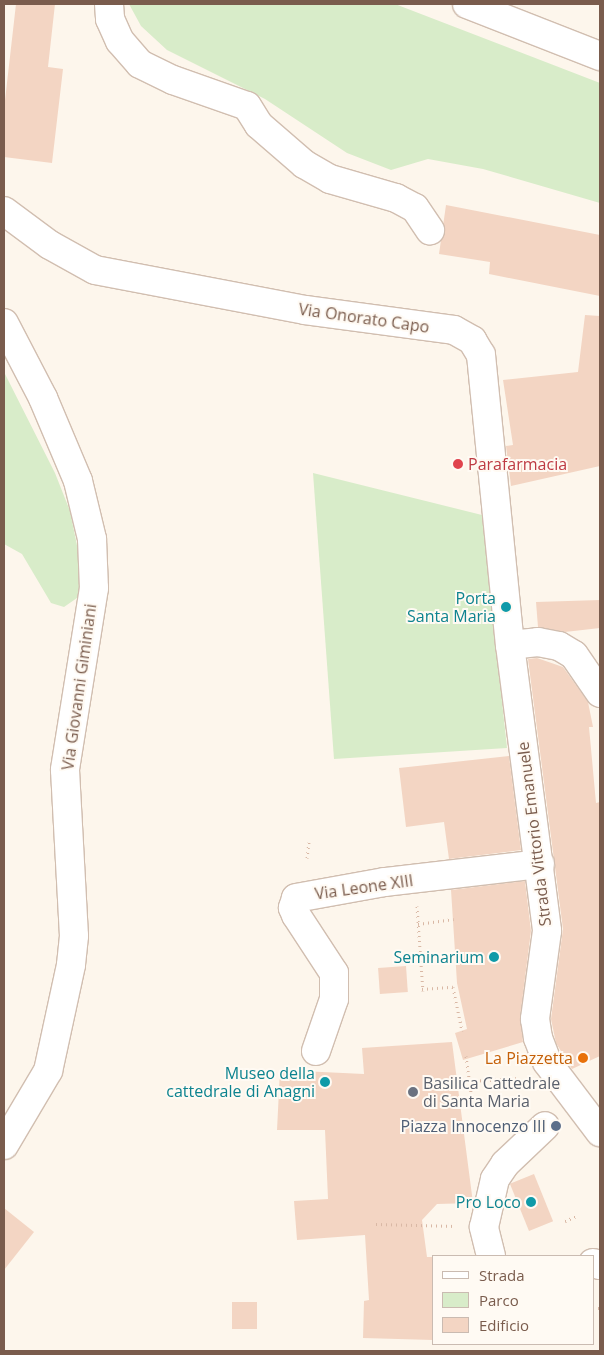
<!DOCTYPE html>
<style>
body{margin:0}
#map{position:relative;width:604px;height:1355px;overflow:hidden;background:#fdf6ec;font-family:"Open Sans",sans-serif}
div>[style]{position:absolute}
.green>*{inset:0;background:#d8ecc9}
.building>*{inset:0;background:#f3d5c3;transform-origin:0 0}
.path>*{height:3px;margin-top:-1.5px;transform-origin:0;background:repeating-linear-gradient(90deg,#d9b8a5 0 1px,transparent 0 5px)}
.roads{filter:drop-shadow(1px 0 #d1beb0) drop-shadow(-1px 0 #d1beb0) drop-shadow(0 1px #d1beb0) drop-shadow(0 -1px #d1beb0)}
.minor>*{height:28px;margin:-14px;padding:0 14px;transform-origin:14px;border-radius:14px;background:#fff}
.dots>*{width:14px;height:14px;translate:-50% -50%;box-sizing:border-box;border:2px solid #fffaf3;border-radius:50%}
span{translate:-50% -50%;white-space:nowrap;text-align:center;line-height:1.15;-webkit-text-stroke:4px #fffaf3;paint-order:stroke}
.street-label{font-size:16px;color:#7a5c4d}
.health-label{font-size:16px;color:#be3a42}
.left{translate:0 -50%;text-align:left}
.culture-label{font-size:16px;color:#0d838f}
.right{translate:-100% -50%;text-align:right}
.food-label{font-size:16px;color:#c56008}
.worship-label{font-size:16px;color:#5b616d}
.service-label{font-size:16px;color:#4e5e75}
.frame{position:absolute;inset:0;border:5px solid #7a5c4d;pointer-events:none}
.legend{position:absolute;left:432px;top:1255px;width:162px;height:90px;box-sizing:border-box;background:#fffaf3;border:1px solid #cabbb1;margin:0;padding:6px 9px;list-style:none;font-size:15px;color:#7a5c4d}
.legend li{display:flex;align-items:center;gap:10px;height:25px}
.legend b{width:25px;border:1px solid #cabbb1}
</style>
<div id="map">
<div class="green">
<div style="clip-path:polygon(129px 4px,395px 4px,600px 83px,600px 203px,483px 169px,428px 159px,391px 170px,347px 153px,265px 99px,167px 50px,141px 26px)"></div>
<div style="clip-path:polygon(4px 372px,55px 473px,70px 511px,83px 575px,77px 598px,64px 607px,51px 603px,22px 554px,4px 544px)"></div>
<div style="clip-path:polygon(313px 473px,482px 515px,507px 748px,334px 759px)"></div>
</div>
<div class="building">
<div style="clip-path:polygon(16px 4px,55px 4px,48px 67px,63px 69px,52px 163px,4px 157px,4px 109px)"></div>
<div style="clip-path:polygon(446px 205px,600px 235px,600px 296px,489px 274px,490px 262px,439px 254px)"></div>
<div style="clip-path:polygon(585px 315px,600px 316px,600px 466px,511px 486px,506px 446px,513px 445px,503px 380px,578px 372px)"></div>
<div style="clip-path:polygon(600px 600px,600px 628px,565px 632px,538px 627px,536px 602px)"></div>
<div style="clip-path:polygon(537px 658px,563px 667px,588px 702px,593px 727px,589px 727px,596px 803px,600px 802px,600px 1056px,572px 1069px,556px 1043px,551px 1019px,563px 929px,528px 659px)"></div>
<div style="clip-path:polygon(509px 756px,521px 850px,449px 859px,444px 822px,406px 827px,399px 768px)"></div>
<div style="clip-path:polygon(525px 881px,531px 931px,520px 1017px,523px 1042px,463px 1060px,455px 1033px,467px 1029px,457px 983px,451px 890px)"></div>
<div style="left:406px;top:966px;width:26px;height:28px;rotate:86deg"></div>
<div style="clip-path:polygon(452px 1042px,473px 1203px,437px 1204px,422px 1220px,427px 1257px,433px 1257px,433px 1340px,363px 1338px,364px 1301px,369px 1300px,365px 1235px,297px 1240px,294px 1201px,328px 1199px,325px 1130px,277px 1130px,280px 1070px,364px 1074px,362px 1048px)"></div>
<div style="left:534px;top:1174px;width:51px;height:26px;rotate:68deg"></div>
<div style="clip-path:polygon(4px 1208px,34px 1232px,4px 1270px)"></div>
<div style="left:232px;top:1302px;width:25px;height:27px"></div>
</div>
<div class="path">
<div style="left:307px;top:858px;width:16px;rotate:-83deg"></div>
<div style="left:417px;top:906px;width:85px;rotate:86deg"></div>
<div style="left:418px;top:924px;width:36px;rotate:-8deg"></div>
<div style="left:422px;top:989px;width:31px;rotate:-4deg"></div>
<div style="left:453px;top:987px;width:45px;rotate:78.4deg"></div>
<div style="left:466px;top:1056px;width:44px;rotate:82.2deg"></div>
<div style="left:470px;top:1081px;width:50px;rotate:-3.4deg"></div>
<div style="left:565px;top:1221px;width:13px;rotate:-23deg"></div>
<div style="left:376px;top:1224px;width:80px;rotate:1.4deg"></div>
<div style="left:593px;top:1308px;width:7px"></div>
</div>
<div class="roads">
<div class="minor">
<div style="left:109px;top:4px;width:15px;rotate:86deg"></div>
<div style="left:110px;top:19px;width:24px;rotate:66deg"></div>
<div style="left:120px;top:41px;width:30px;rotate:49deg"></div>
<div style="left:140px;top:64px;width:37px;rotate:26deg"></div>
<div style="left:173px;top:80px;width:78px;rotate:19.4deg"></div>
<div style="left:247px;top:106px;width:22px;rotate:58deg"></div>
<div style="left:259px;top:125px;width:60px;rotate:40.9deg"></div>
<div style="left:304px;top:164px;width:30px;rotate:30deg"></div>
<div style="left:330px;top:179px;width:69px;rotate:16.1deg"></div>
<div style="left:396px;top:198px;width:21px;rotate:28deg"></div>
<div style="left:415px;top:208px;width:27px;rotate:56deg"></div>
<div style="left:467px;top:4px;width:143px;rotate:21.4deg"></div>
<div style="left:4px;top:211px;width:57px;rotate:36.5deg"></div>
<div style="left:50px;top:245px;width:51px;rotate:29.1deg"></div>
<div style="left:95px;top:270px;width:214px;rotate:10.8deg"></div>
<div style="left:305px;top:310px;width:150px;rotate:7.6deg"></div>
<div style="left:454px;top:330px;width:21px;rotate:29deg"></div>
<div style="left:472px;top:340px;width:17px;rotate:59deg"></div>
<div style="left:481px;top:355px;width:291px;rotate:84.3deg"></div>
<div style="left:510px;top:645px;width:288px;rotate:82.6deg"></div>
<div style="left:547px;top:931px;width:89px;rotate:97.8deg"></div>
<div style="left:535px;top:1019px;width:19px;rotate:81deg"></div>
<div style="left:538px;top:1038px;width:26px;rotate:69deg"></div>
<div style="left:547px;top:1062px;width:88px;rotate:52.9deg"></div>
<div style="left:4px;top:323px;width:85px;rotate:62.5deg"></div>
<div style="left:43px;top:398px;width:90px;rotate:67.1deg"></div>
<div style="left:78px;top:481px;width:60px;rotate:76.4deg"></div>
<div style="left:92px;top:539px;width:49px;rotate:87.7deg"></div>
<div style="left:94px;top:588px;width:184px;rotate:99.1deg"></div>
<div style="left:65px;top:770px;width:166px;rotate:86.9deg"></div>
<div style="left:74px;top:936px;width:29px;rotate:96deg"></div>
<div style="left:71px;top:965px;width:108px;rotate:102.2deg"></div>
<div style="left:48px;top:1071px;width:86px;rotate:120.7deg"></div>
<div style="left:510px;top:645px;width:28px;rotate:-6deg"></div>
<div style="left:538px;top:642px;width:21px;rotate:11deg"></div>
<div style="left:559px;top:646px;width:17px;rotate:31deg"></div>
<div style="left:574px;top:655px;width:46px;rotate:55.6deg"></div>
<div style="left:316px;top:1051px;width:55px;rotate:-70.9deg"></div>
<div style="left:334px;top:999px;width:26px;rotate:-90deg"></div>
<div style="left:334px;top:973px;width:69px;rotate:-123.2deg"></div>
<div style="left:296px;top:915px;width:8px;rotate:-113deg"></div>
<div style="left:293px;top:908px;width:10px;rotate:-73deg"></div>
<div style="left:296px;top:898px;width:90px;rotate:-10.2deg"></div>
<div style="left:385px;top:882px;width:156px;rotate:-6.6deg"></div>
<div style="left:491px;top:1256px;width:30px;rotate:-104deg"></div>
<div style="left:484px;top:1227px;width:49px;rotate:-77.1deg"></div>
<div style="left:495px;top:1179px;width:18px;rotate:-56deg"></div>
<div style="left:505px;top:1164px;width:55px;rotate:-43.5deg"></div>
<div style="left:593px;top:1263px;width:7px;rotate:16deg"></div>
</div>
</div>
<div class="dots">
<div style="left:458px;top:464px;background:#e0444e"></div>
<div style="left:506px;top:607px;background:#0f9aa8"></div>
<div style="left:494px;top:957px;background:#0f9aa8"></div>
<div style="left:583px;top:1058px;background:#e8710a"></div>
<div style="left:325px;top:1082px;background:#0f9aa8"></div>
<div style="left:413px;top:1092px;background:#6b7280"></div>
<div style="left:556px;top:1126px;background:#5c6f8a"></div>
<div style="left:531px;top:1202px;background:#0f9aa8"></div>
</div>
<div class="street-label">
<span style="left:364px;top:318px;rotate:8deg">Via Onorato Capo</span>
<span style="left:79px;top:687px;rotate:-82deg">Via Giovanni Giminiani</span>
<span style="left:534px;top:834px;rotate:-97deg">Strada Vittorio Emanuele</span>
<span style="left:364px;top:887px;rotate:-8deg">Via Leone XIII</span>
</div>
<div class="health-label">
<span class="left" style="left:468px;top:464px">Parafarmacia</span>
</div>
<div class="culture-label">
<span class="right" style="left:496px;top:607px">Porta<br>Santa Maria</span>
<span class="right" style="left:484px;top:957px">Seminarium</span>
<span class="right" style="left:315px;top:1082px">Museo della<br>cattedrale di Anagni</span>
<span class="right" style="left:521px;top:1202px">Pro Loco</span>
</div>
<div class="food-label">
<span class="right" style="left:573px;top:1058px">La Piazzetta</span>
</div>
<div class="worship-label">
<span class="left" style="left:423px;top:1092px">Basilica Cattedrale<br>di Santa Maria</span>
</div>
<div class="service-label">
<span class="right" style="left:546px;top:1126px">Piazza Innocenzo III</span>
</div>
<div class="frame"></div>
<ul class="legend">
<li><b style="height:6px;background:#fff"></b>Strada</li>
<li><b style="height:14px;background:#d8ecc9"></b>Parco</li>
<li><b style="height:14px;background:#f3d5c3"></b>Edificio</li>
</ul>
</div>
